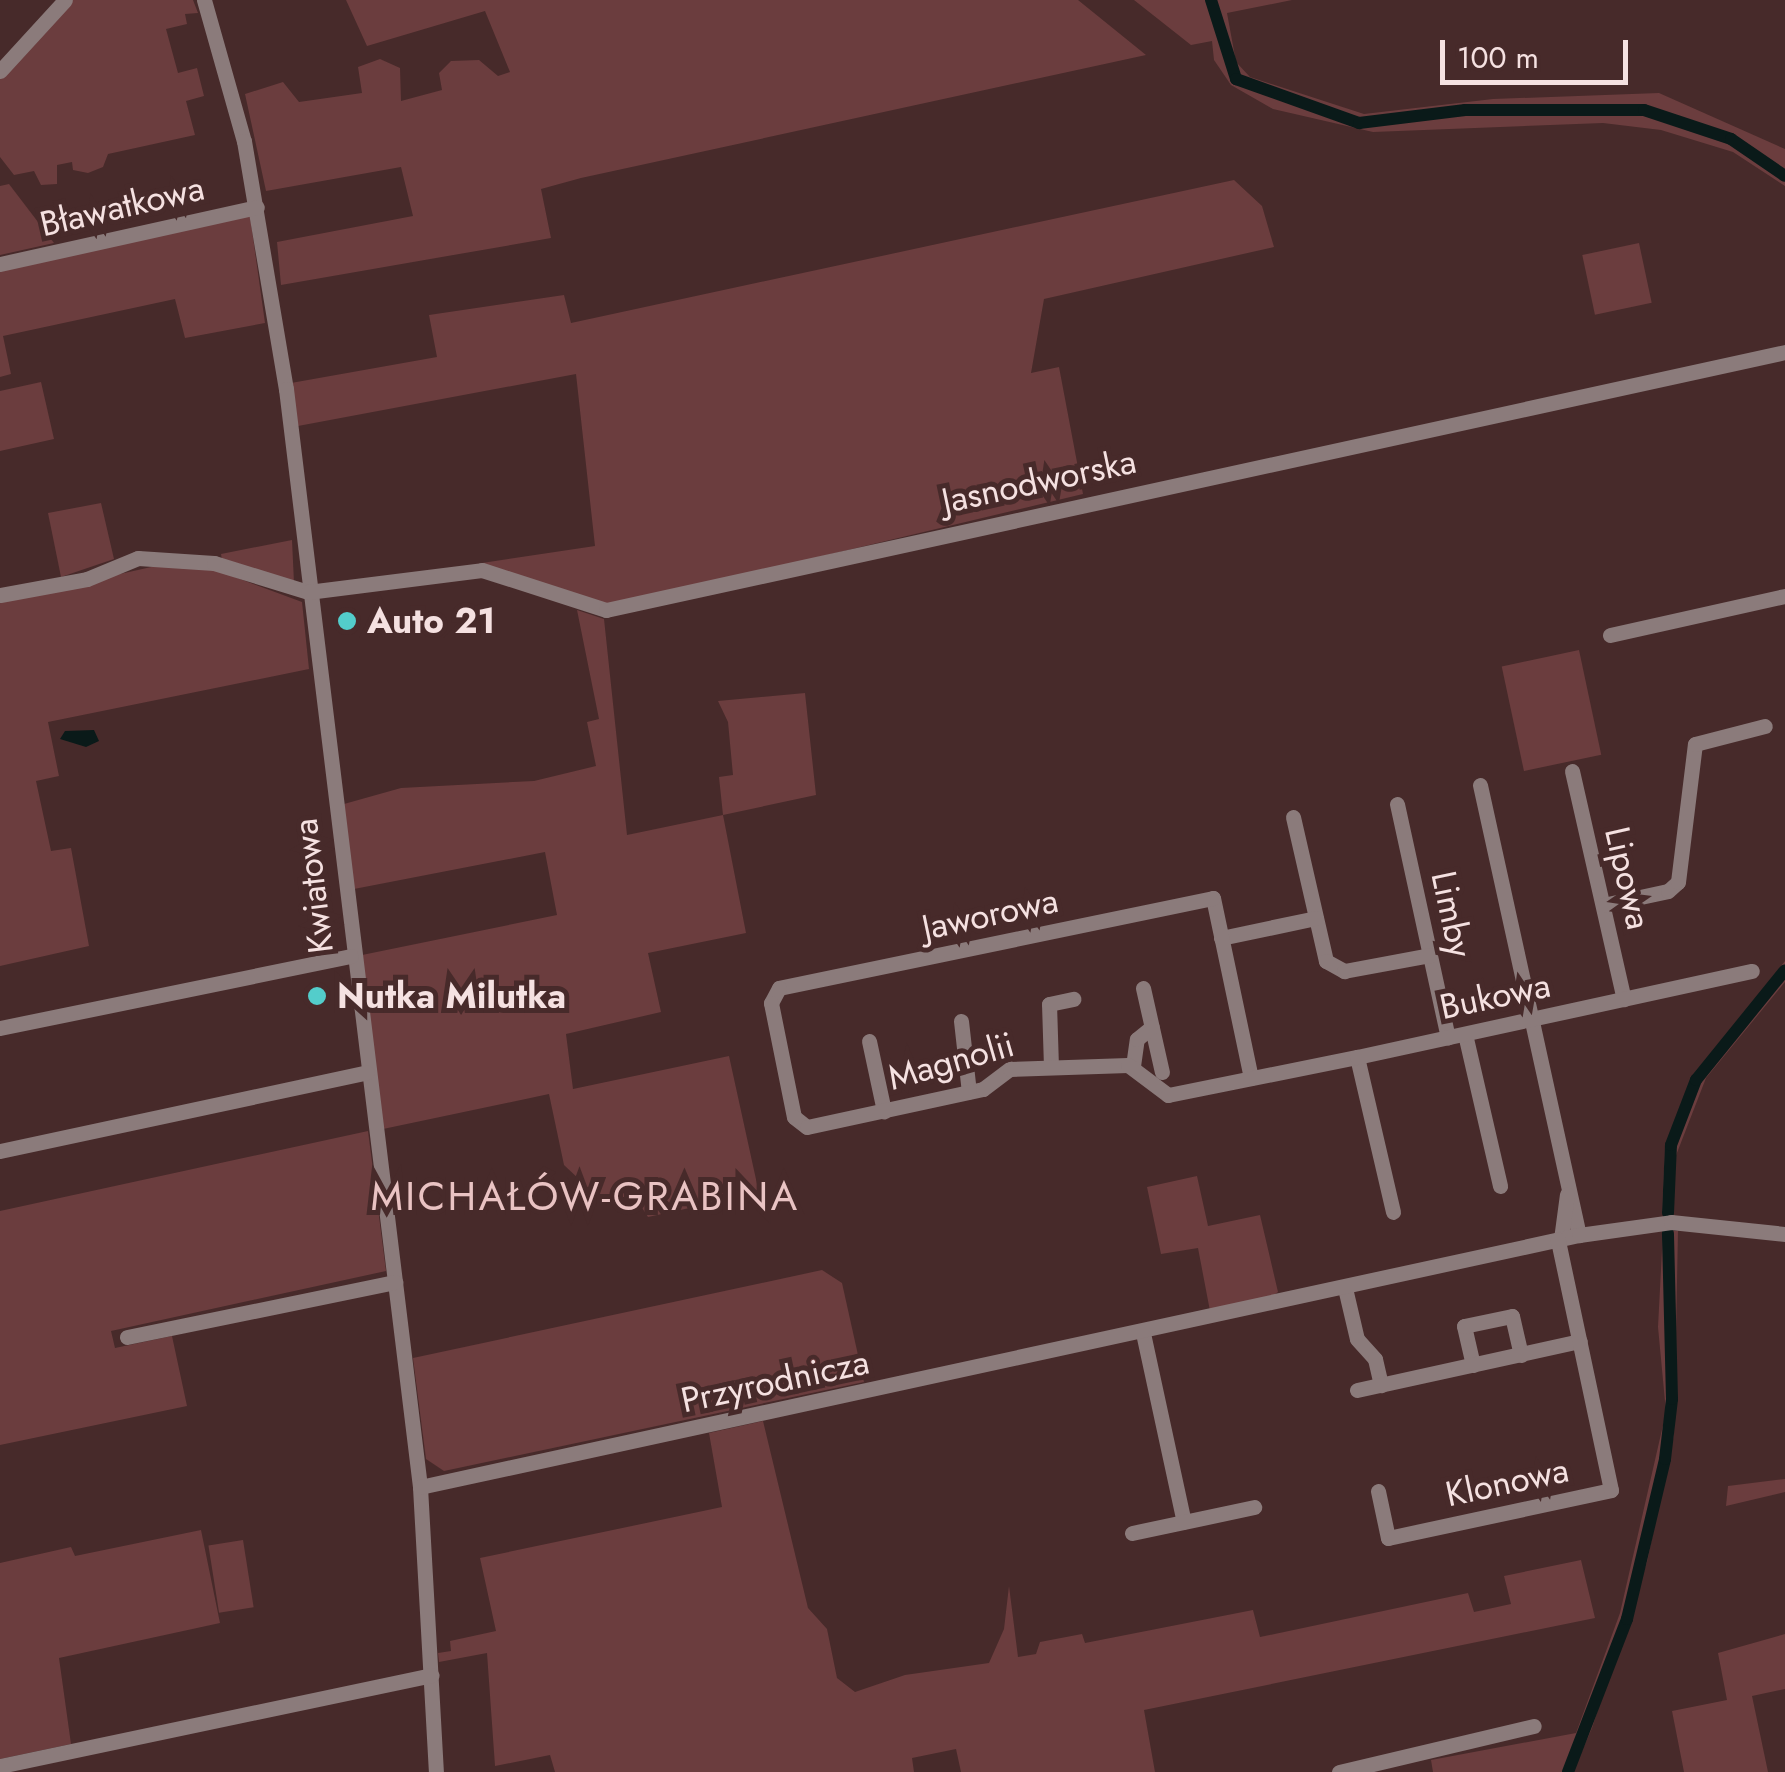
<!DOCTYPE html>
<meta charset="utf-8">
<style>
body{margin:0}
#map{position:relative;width:1785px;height:1772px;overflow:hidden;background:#472a2a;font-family:Jost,sans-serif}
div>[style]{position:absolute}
.green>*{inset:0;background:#6b3d3e;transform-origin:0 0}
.water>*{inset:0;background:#0a1a19}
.canal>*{height:12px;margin:-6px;padding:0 6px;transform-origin:6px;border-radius:6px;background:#0a1a19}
.minor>*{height:15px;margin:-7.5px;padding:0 7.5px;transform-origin:7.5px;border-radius:7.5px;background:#8b7b7b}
.dots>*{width:28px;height:28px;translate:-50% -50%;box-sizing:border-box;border:5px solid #472a2a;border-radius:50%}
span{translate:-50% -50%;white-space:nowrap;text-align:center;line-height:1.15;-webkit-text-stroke:10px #472a2a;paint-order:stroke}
.street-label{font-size:35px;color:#f5e1e1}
.poi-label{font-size:35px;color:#f5e1e1;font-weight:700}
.left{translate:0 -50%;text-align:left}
.quarter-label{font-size:40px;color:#e9c3c3;letter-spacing:2.5px}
.scale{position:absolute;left:1440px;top:40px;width:188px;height:45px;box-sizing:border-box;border:5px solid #f5e1e1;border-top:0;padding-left:12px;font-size:30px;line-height:35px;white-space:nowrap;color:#f5e1e1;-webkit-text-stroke:8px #472a2a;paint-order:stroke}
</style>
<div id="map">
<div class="green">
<div style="clip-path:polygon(72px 0,193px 0,198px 13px,185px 14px,187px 24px,166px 29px,178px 73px,197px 68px,204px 96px,186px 101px,195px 135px,108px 154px,103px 167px,88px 173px,73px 170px,72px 162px,57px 165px,57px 184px,41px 185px,34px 171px,14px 175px,0 157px,0 79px)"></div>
<div style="clip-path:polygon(346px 0,1078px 0,1146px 55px,581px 178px,541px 189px,551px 238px,281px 285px,277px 242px,413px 216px,401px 167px,266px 191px,245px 94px,283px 82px,299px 102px,362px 93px,358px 67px,380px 59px,400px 68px,401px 101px,442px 90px,439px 73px,451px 61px,479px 60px,498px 76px,510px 72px,485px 11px,367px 46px)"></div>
<div style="clip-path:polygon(1134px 0,1292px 0,1227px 13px,1236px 62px,1250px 77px,1364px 114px,1493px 99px,1659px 93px,1785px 149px,1785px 186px,1733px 152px,1661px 130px,1603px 123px,1373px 132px,1273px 109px,1231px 85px,1214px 60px,1212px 41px,1191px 45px)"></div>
<div style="clip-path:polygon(1234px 180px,1262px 206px,1274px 247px,1044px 299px,1031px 373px,1059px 367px,1083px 494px,604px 608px,482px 563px,595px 546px,576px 374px,298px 426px,291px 383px,437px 357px,429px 315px,564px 295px,571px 323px)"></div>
<div style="clip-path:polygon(9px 184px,54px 243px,0 255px,0 186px)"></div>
<div style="clip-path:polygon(250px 216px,265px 323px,185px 338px,175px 299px,3px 336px,11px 374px,0 377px,0 271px)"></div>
<div style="left:1639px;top:243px;width:61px;height:58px;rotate:78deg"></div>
<div style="clip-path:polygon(41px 382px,54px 439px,0 451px,0 391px)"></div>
<div style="clip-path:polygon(101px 503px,114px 559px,61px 577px,48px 513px)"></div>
<div style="clip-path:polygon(292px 540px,294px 583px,222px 560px,221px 554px)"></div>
<div style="clip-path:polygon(160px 565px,216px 570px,302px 602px,309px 669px,48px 722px,59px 776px,36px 781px,51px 851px,71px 848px,89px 946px,0 966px,0 601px)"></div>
<div style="clip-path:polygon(577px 610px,604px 619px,627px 835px,723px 815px,719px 777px,733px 775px,728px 722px,718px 701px,805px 693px,816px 795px,723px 815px,746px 933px,648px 953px,661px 1012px,566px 1034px,573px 1089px,729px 1056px,759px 1193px,648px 1217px,635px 1197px,598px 1197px,564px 1165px,549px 1094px,383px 1129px,362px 955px,557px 915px,545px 852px,354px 889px,344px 804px,401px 788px,534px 781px,596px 766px,587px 722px,599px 719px)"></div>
<div style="left:1579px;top:650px;width:107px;height:79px;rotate:78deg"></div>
<div style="clip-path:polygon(1785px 961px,1785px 982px,1706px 1078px,1675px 1158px,1673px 1213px,1662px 1211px,1665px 1146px,1689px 1085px)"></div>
<div style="clip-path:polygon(368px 1131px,386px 1271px,111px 1331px,115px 1348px,172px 1336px,187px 1406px,0 1445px,0 1211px)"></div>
<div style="clip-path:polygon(1197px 1176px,1208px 1226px,1260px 1215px,1278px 1292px,1269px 1298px,1210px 1311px,1198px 1248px,1161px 1254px,1147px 1187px)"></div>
<div style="clip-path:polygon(1663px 1231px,1678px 1231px,1674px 1435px,1647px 1562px,1592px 1728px,1573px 1772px,1433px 1772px,1431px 1760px,1576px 1733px,1620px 1613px,1666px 1412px,1658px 1327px)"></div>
<div style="clip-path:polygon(822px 1270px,842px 1283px,864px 1382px,444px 1471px,426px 1459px,413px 1358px)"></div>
<div style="clip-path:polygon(763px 1421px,808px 1608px,827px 1629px,837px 1678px,855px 1692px,905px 1675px,989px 1663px,1004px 1629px,1009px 1586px,1018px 1657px,1036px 1654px,1040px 1642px,1082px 1634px,1085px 1643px,1253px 1610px,1260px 1637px,1468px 1593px,1474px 1612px,1511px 1604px,1504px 1576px,1581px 1560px,1595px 1618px,1144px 1710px,1155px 1772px,961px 1772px,956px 1749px,912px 1758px,914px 1772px,555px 1772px,550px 1755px,495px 1766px,487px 1653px,439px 1662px,438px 1653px,451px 1651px,450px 1641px,496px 1631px,480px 1558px,722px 1507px,709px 1433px)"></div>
<div style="clip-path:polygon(1785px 1479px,1785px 1492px,1726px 1506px,1728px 1486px)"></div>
<div style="clip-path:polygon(201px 1530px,220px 1623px,59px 1658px,71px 1744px,0 1759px,0 1563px,71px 1547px,75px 1556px)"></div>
<div style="left:243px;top:1540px;width:68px;height:35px;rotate:81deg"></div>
<div style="clip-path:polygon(1785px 1634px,1785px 1689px,1752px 1696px,1768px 1772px,1684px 1772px,1672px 1711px,1727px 1700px,1718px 1653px)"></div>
</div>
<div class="water">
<div style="clip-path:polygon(94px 730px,99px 741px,86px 747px,60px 739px,65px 731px)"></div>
</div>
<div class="canal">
<div style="left:1211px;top:0;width:83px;rotate:72.4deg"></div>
<div style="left:1236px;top:79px;width:131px;rotate:19.7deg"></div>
<div style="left:1359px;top:123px;width:107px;rotate:-7deg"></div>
<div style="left:1465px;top:110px;width:179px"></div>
<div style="left:1644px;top:110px;width:92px;rotate:18.4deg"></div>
<div style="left:1731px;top:139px;width:65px;rotate:34.4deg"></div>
<div style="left:1668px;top:1213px;width:68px;rotate:-87.5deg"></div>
<div style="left:1671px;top:1145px;width:70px;rotate:-69deg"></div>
<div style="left:1696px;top:1080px;width:141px;rotate:-51deg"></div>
<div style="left:1568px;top:1772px;width:164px;rotate:-68.9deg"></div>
<div style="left:1627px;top:1619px;width:164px;rotate:-76.6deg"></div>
<div style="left:1665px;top:1459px;width:60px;rotate:-83.3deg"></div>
<div style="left:1672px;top:1399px;width:166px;rotate:-91.4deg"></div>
</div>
<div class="minor">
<div style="left:204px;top:0;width:147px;rotate:74.2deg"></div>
<div style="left:244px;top:141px;width:252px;rotate:80.4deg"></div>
<div style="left:286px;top:389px;width:1106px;rotate:83.04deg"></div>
<div style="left:420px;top:1487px;width:285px;rotate:86.8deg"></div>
<div style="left:0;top:71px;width:96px;rotate:-47.5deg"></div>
<div style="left:0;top:264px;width:263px;rotate:-12.5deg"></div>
<div style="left:0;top:595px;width:88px;rotate:-10.4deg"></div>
<div style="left:87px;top:579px;width:55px;rotate:-22.4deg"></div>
<div style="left:138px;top:558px;width:76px;rotate:3.8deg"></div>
<div style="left:214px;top:563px;width:98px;rotate:17.1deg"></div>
<div style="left:308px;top:592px;width:175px;rotate:-7.2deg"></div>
<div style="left:482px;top:570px;width:130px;rotate:17.9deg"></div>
<div style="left:606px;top:610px;width:1207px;rotate:-12.34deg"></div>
<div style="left:1610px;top:635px;width:179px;rotate:-12.6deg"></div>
<div style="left:1572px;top:771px;width:234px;rotate:77.2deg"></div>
<div style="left:1480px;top:785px;width:461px;rotate:77.6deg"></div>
<div style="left:1397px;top:804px;width:239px;rotate:77.7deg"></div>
<div style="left:1293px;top:817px;width:148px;rotate:77.1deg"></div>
<div style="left:1326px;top:961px;width:21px;rotate:29deg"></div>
<div style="left:1344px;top:971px;width:87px;rotate:-10.5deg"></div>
<div style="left:1603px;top:905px;width:66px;rotate:-12.2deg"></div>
<div style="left:1668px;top:891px;width:13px;rotate:-42deg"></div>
<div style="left:1678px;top:882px;width:139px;rotate:-83deg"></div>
<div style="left:1695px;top:744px;width:72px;rotate:-14.4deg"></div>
<div style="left:1221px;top:938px;width:97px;rotate:-11.9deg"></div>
<div style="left:1143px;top:988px;width:86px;rotate:77.3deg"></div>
<div style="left:961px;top:1021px;width:71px;rotate:83.6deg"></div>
<div style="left:0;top:1028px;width:358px;rotate:-11.6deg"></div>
<div style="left:1465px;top:1034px;width:156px;rotate:77deg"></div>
<div style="left:869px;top:1041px;width:72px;rotate:77.9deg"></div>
<div style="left:1357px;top:1057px;width:159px;rotate:76.9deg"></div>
<div style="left:1133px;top:1066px;width:27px;rotate:-82deg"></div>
<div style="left:1137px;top:1039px;width:19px;rotate:-39deg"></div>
<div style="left:1051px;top:1067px;width:63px;rotate:-91.8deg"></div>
<div style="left:1049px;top:1004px;width:25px;rotate:-12deg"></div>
<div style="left:1251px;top:1078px;width:184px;rotate:-101.9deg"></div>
<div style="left:1213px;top:898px;width:443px;rotate:168.3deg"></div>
<div style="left:779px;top:988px;width:17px;rotate:118deg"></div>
<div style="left:771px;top:1003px;width:116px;rotate:78.6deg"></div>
<div style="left:794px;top:1117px;width:16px;rotate:38deg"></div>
<div style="left:807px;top:1127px;width:180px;rotate:-12.2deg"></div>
<div style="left:983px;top:1089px;width:34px;rotate:-37deg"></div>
<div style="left:1010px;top:1069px;width:118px;rotate:-1.9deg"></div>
<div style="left:1128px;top:1065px;width:50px;rotate:36.9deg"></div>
<div style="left:1168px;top:1095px;width:193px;rotate:-11.4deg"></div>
<div style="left:1357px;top:1057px;width:404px;rotate:-12.3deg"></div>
<div style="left:0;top:1151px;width:375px;rotate:-12.1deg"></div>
<div style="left:1561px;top:1239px;width:45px;rotate:-82.4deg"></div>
<div style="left:1345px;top:1288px;width:52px;rotate:76.8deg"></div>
<div style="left:1357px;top:1339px;width:27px;rotate:48deg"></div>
<div style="left:1375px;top:1359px;width:27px;rotate:77deg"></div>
<div style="left:1143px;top:1333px;width:193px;rotate:77.8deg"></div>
<div style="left:127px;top:1337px;width:274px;rotate:-11.6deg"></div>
<div style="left:1473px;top:1365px;width:40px;rotate:-103deg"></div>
<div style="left:1464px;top:1326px;width:49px;rotate:-11.8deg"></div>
<div style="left:1512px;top:1316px;width:40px;rotate:77deg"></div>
<div style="left:1357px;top:1390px;width:228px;rotate:-12.4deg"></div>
<div style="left:420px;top:1487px;width:1186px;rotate:-12.27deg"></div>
<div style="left:1579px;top:1235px;width:93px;rotate:-8deg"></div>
<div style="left:1671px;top:1222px;width:115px;rotate:6deg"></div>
<div style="left:1378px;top:1491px;width:48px;rotate:78deg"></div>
<div style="left:1388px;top:1538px;width:228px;rotate:-12.1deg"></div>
<div style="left:1611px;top:1490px;width:256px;rotate:-102deg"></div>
<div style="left:1132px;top:1533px;width:125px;rotate:-12deg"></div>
<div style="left:0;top:1766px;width:441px;rotate:-11.9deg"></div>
<div style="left:1339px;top:1772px;width:200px;rotate:-13.3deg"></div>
</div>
<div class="dots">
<div style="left:347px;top:621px;background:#53cdcb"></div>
<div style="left:317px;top:996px;background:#53cdcb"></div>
</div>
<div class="street-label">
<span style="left:122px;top:206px;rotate:-13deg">Bławatkowa</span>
<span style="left:1039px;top:481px;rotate:-12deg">Jasnodworska</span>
<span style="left:1628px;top:878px;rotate:77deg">Lipowa</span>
<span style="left:313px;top:886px;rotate:-97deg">Kwiatowa</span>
<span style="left:990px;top:914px;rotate:-12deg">Jaworowa</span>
<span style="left:1452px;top:914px;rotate:78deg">Limby</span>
<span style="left:1495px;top:996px;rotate:-12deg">Bukowa</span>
<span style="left:951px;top:1061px;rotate:-16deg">Magnolii</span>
<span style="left:775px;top:1381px;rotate:-12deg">Przyrodnicza</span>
<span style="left:1507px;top:1482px;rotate:-12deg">Klonowa</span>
</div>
<div class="poi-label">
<span class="left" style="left:367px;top:621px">Auto 21</span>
<span class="left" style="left:337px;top:996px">Nutka Milutka</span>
</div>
<div class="quarter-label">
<span style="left:585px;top:1196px">MICHAŁÓW-GRABINA</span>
</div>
<div class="scale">100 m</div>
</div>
